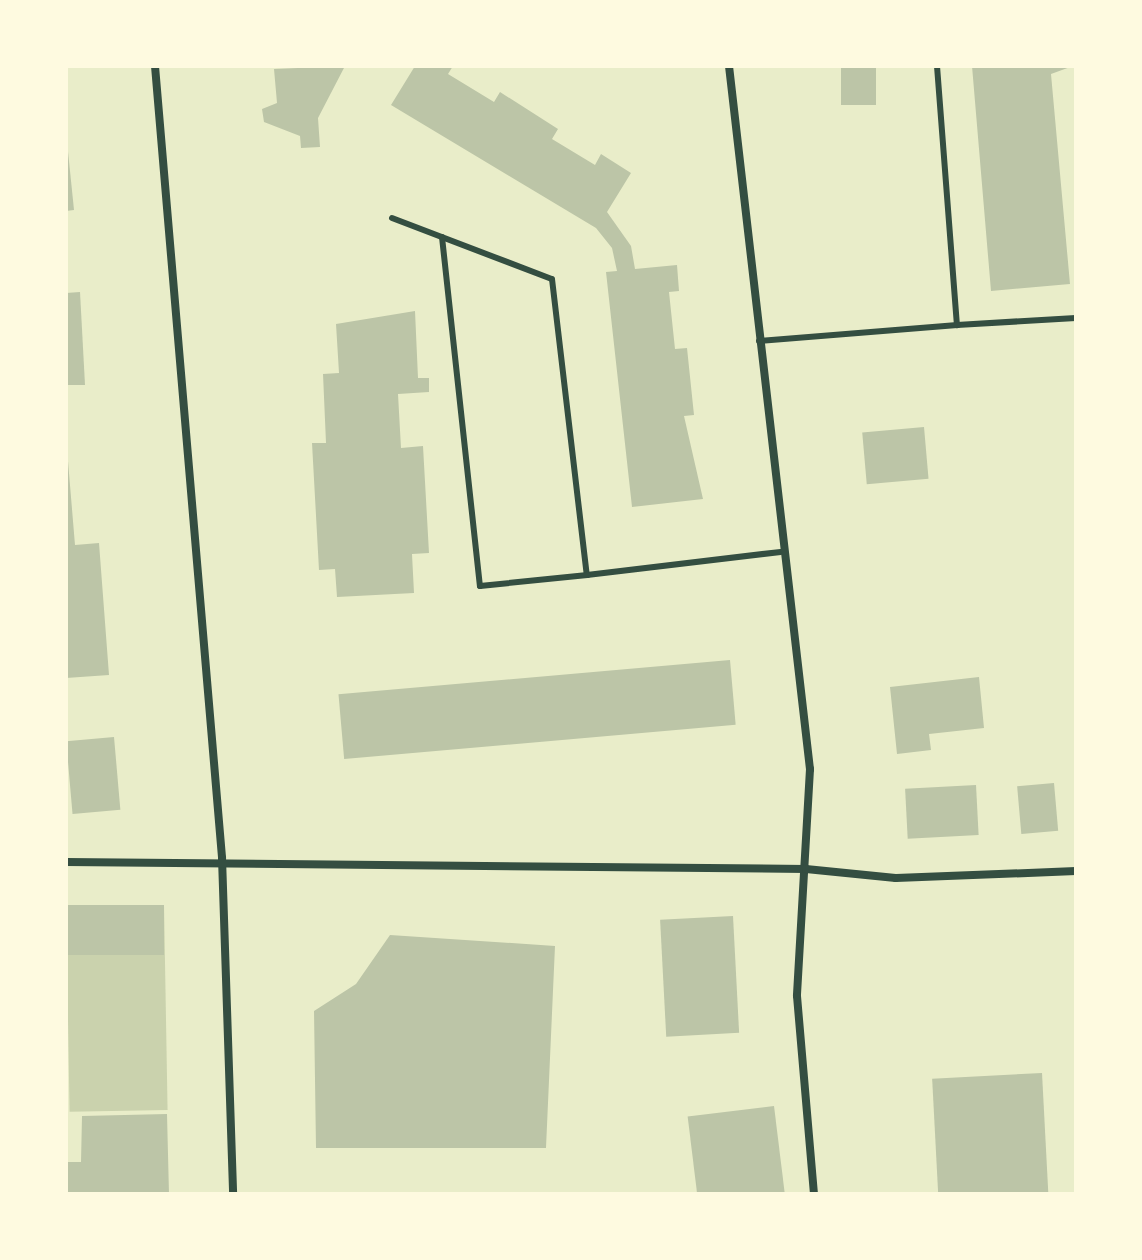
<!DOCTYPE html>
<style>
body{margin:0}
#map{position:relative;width:1142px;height:1260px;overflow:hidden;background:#e9edc9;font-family:Arial,sans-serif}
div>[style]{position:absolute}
.green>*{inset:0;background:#cad2ad;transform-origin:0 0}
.building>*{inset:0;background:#bcc5a7;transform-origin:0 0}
.service>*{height:6px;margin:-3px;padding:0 3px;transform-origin:3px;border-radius:3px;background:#344e41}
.minor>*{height:8px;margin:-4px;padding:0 4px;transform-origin:4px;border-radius:4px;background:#344e41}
span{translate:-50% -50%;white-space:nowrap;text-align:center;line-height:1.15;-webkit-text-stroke:7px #fefae0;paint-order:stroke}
.frame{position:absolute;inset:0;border:68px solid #fefae0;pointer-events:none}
</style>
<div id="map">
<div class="green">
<div style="left:164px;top:905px;width:205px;height:98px;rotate:89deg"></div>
</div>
<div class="building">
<div style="clip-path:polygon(345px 66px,318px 118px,320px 147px,301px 148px,300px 136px,264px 122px,262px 109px,277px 103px,274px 69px)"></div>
<div style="clip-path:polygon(415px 66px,453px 66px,448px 74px,494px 102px,500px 92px,558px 129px,552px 139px,595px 165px,601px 154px,631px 173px,607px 212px,631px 246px,635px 269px,677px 265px,679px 291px,669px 292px,675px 349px,687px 348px,694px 415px,684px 416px,703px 499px,632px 507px,606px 272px,617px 271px,612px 248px,596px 228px,391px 105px)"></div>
<div style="left:841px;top:66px;width:35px;height:39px"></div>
<div style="clip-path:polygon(972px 66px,1073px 66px,1051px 74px,1070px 284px,991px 291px)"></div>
<div style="clip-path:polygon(66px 132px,74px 210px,66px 211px)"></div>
<div style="clip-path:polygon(80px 292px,85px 385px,66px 385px,66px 293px)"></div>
<div style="clip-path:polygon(415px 311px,418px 378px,429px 378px,429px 392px,398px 394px,401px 448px,423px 446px,429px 553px,412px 554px,414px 593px,337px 597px,335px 569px,319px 570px,312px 443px,326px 443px,323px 374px,339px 373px,336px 324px)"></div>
<div style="left:924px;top:427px;width:52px;height:62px;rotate:85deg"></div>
<div style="clip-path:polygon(66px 437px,75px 545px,99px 543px,109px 675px,66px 678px)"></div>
<div style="left:730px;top:660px;width:65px;height:393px;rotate:85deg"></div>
<div style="clip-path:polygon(979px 677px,984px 728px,929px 734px,931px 750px,897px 754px,890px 687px)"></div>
<div style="left:114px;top:737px;width:73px;height:48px;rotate:85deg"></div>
<div style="left:1054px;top:783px;width:48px;height:37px;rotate:85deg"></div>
<div style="left:976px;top:785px;width:50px;height:71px;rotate:87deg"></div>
<div style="left:66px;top:905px;width:98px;height:50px"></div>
<div style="left:733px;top:916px;width:117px;height:73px;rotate:87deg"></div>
<div style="clip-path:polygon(390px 935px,555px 946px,546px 1148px,316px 1148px,314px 1011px,356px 984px)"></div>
<div style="left:1042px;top:1073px;width:121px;height:110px;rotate:87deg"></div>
<div style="left:774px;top:1106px;width:89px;height:87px;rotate:83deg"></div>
<div style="clip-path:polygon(167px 1114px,169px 1194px,66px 1194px,66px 1162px,81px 1162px,82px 1116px)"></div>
</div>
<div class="service">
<div style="left:937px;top:66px;width:260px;rotate:85.6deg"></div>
<div style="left:957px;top:325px;width:119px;rotate:-3.4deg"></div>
<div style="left:392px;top:218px;width:171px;rotate:20.9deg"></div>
<div style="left:552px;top:279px;width:298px;rotate:83.3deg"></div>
<div style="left:587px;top:575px;width:195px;rotate:-6.8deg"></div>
<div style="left:442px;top:237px;width:351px;rotate:83.8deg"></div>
<div style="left:480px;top:586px;width:108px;rotate:-5.9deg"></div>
<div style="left:759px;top:341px;width:199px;rotate:-4.6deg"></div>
</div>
<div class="minor">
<div style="left:155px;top:66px;width:795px;rotate:85.16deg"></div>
<div style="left:222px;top:858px;width:336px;rotate:88.1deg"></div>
<div style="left:729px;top:66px;width:708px;rotate:83.43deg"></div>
<div style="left:810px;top:769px;width:227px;rotate:93.3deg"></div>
<div style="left:797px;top:996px;width:199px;rotate:85.1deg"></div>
<div style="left:66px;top:862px;width:740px;rotate:0.54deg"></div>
<div style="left:806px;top:869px;width:90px;rotate:5.7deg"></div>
<div style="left:896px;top:878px;width:180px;rotate:-2.2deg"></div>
</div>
<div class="frame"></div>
</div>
